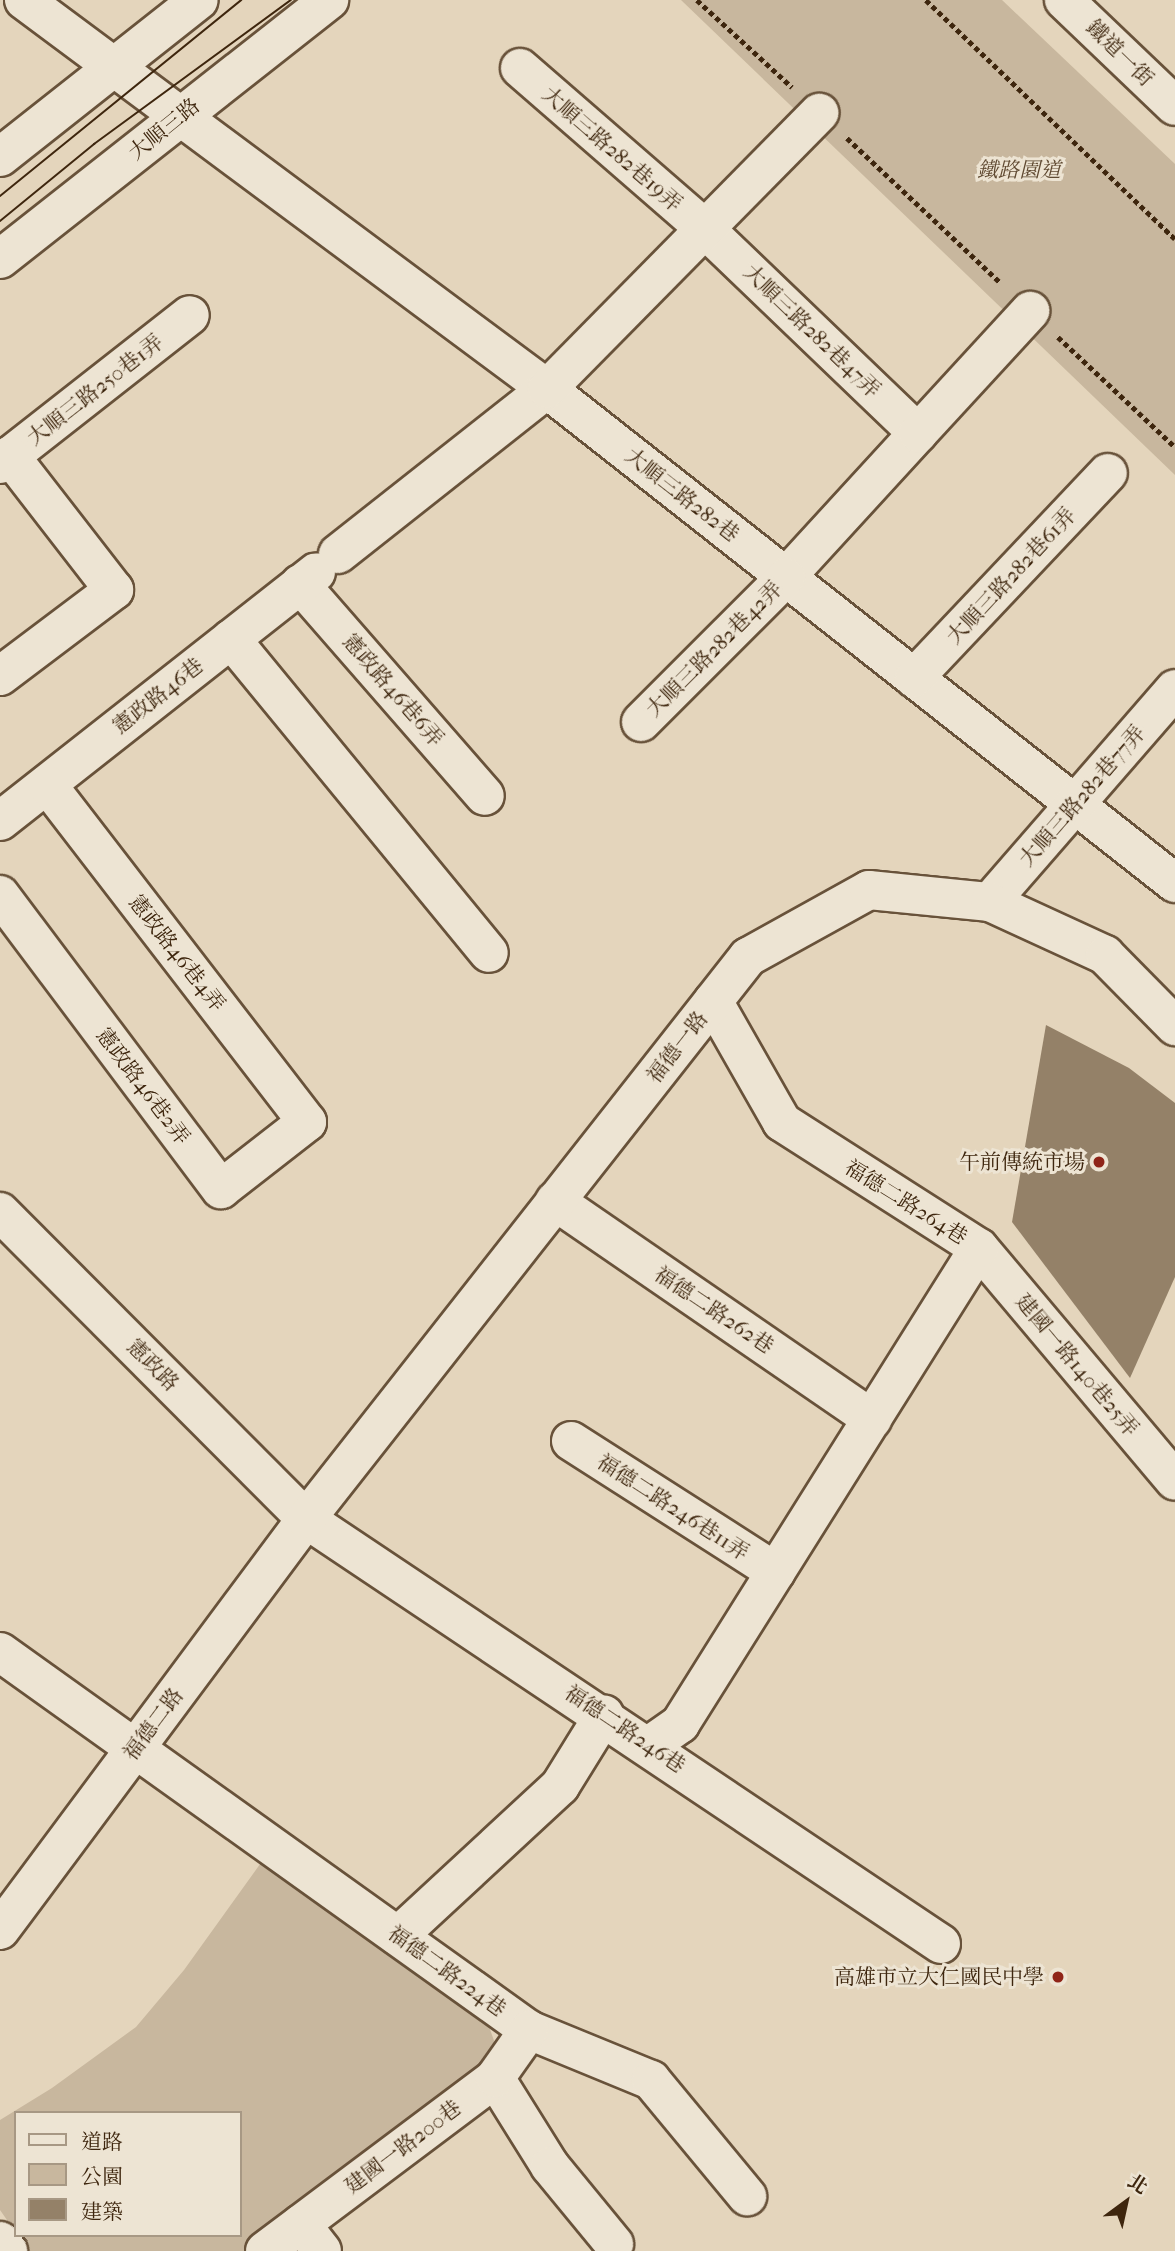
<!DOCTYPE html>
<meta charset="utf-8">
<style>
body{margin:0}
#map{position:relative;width:1175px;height:2251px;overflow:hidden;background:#e4d5bc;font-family:"IM FELL French Canon","Noto Serif TC",serif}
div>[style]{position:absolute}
.green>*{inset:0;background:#c8b79e}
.building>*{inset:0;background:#948168}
.path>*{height:4.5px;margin-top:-2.25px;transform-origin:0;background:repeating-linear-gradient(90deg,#3e260e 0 5px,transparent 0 8.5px)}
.roads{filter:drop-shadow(2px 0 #68523a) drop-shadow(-2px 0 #68523a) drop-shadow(0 2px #68523a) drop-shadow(0 -2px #68523a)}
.minor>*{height:38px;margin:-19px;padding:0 19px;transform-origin:19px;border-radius:19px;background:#ede4d3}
.tram>*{height:2px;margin:-1px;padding:0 1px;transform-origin:1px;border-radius:1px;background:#3e260e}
.dots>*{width:19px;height:19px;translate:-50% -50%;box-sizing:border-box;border:4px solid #ede4d3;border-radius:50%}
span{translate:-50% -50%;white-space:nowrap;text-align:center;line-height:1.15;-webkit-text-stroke:6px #ede4d3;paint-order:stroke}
.street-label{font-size:21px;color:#3e260e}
.park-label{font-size:21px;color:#604a32;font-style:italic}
.poi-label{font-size:21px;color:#3e260e}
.right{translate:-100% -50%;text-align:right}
.legend{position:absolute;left:14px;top:2111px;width:228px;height:126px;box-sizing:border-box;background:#ede4d3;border:2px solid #a79884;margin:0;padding:9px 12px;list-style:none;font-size:21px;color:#3e260e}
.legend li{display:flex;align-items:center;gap:14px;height:35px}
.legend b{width:35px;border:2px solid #a79884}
.north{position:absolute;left:1091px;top:2167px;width:70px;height:70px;-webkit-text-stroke:5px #ede4d3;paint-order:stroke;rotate:33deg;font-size:19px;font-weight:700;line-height:28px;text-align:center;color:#3e260e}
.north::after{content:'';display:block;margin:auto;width:24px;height:32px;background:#3e260e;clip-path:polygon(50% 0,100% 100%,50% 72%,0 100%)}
</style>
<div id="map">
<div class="green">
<div style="clip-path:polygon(681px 0,1002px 0,1175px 164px,1175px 475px)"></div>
<div style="clip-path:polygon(263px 1860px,486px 2018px,498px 2052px,248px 2251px,29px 2251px,18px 2235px,240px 2235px,240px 2113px,16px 2113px,16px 2233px,0 2210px,0 2120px,52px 2088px,136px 2027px,184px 1970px)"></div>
</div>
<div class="building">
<div style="clip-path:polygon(1046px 1025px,1129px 1068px,1175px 1103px,1175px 1277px,1130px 1378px,1012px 1222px)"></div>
</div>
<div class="path">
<div style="left:697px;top:0;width:129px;rotate:42.5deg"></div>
<div style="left:926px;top:0;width:345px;rotate:43.8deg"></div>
<div style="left:847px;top:138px;width:212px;rotate:43.3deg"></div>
<div style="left:1058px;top:337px;width:161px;rotate:43.2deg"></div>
</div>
<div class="roads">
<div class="minor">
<div style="left:24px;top:0;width:652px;rotate:36.64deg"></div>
<div style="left:547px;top:389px;width:799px;rotate:38.19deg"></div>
<div style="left:1064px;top:0;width:153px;rotate:43.7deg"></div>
<div style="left:520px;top:68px;width:245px;rotate:41deg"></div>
<div style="left:705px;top:229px;width:295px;rotate:43.8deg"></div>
<div style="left:918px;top:433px;width:195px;rotate:132.5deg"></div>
<div style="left:786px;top:577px;width:205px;rotate:135deg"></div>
<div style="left:0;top:157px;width:253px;rotate:-38.3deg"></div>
<div style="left:0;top:259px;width:419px;rotate:-38.2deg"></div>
<div style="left:918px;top:433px;width:166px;rotate:-47.4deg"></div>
<div style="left:0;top:464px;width:241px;rotate:-38.1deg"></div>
<div style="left:338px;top:554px;width:266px;rotate:-38.3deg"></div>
<div style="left:547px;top:389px;width:388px;rotate:-45.4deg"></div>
<div style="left:300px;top:584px;width:281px;rotate:48.9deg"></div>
<div style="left:231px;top:639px;width:406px;rotate:50.6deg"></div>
<div style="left:0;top:676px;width:143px;rotate:-37deg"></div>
<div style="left:114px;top:590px;width:170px;rotate:-127.8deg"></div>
<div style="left:914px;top:678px;width:282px;rotate:-46.6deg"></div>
<div style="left:0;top:821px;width:402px;rotate:-38.2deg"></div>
<div style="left:0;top:895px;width:368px;rotate:53.1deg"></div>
<div style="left:221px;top:1189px;width:109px;rotate:-37.9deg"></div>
<div style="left:307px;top:1122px;width:426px;rotate:-127.6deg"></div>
<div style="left:990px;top:902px;width:282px;rotate:-49deg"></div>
<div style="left:555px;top:1201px;width:385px;rotate:34.5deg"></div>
<div style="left:0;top:1212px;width:433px;rotate:45.1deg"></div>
<div style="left:306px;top:1519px;width:764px;rotate:33.79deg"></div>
<div style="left:979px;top:1248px;width:304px;rotate:49.9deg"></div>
<div style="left:571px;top:1441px;width:243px;rotate:32.6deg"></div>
<div style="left:0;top:1652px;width:650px;rotate:35.55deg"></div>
<div style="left:529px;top:2030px;width:132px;rotate:22.3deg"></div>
<div style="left:651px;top:2080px;width:151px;rotate:50.4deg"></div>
<div style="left:650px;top:1745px;width:37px;rotate:-35deg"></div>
<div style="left:680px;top:1724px;width:562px;rotate:-57.86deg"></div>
<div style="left:979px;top:1248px;width:234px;rotate:-147.4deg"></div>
<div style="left:782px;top:1122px;width:139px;rotate:-119.7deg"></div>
<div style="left:0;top:1930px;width:512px;rotate:-53.33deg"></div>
<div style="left:306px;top:1519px;width:715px;rotate:-51.82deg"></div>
<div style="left:748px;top:957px;width:138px;rotate:-29deg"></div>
<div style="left:869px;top:890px;width:122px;rotate:5.7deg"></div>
<div style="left:990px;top:902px;width:127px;rotate:24.7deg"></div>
<div style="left:1105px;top:955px;width:100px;rotate:45.4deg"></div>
<div style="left:398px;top:1936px;width:221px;rotate:-42.8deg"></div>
<div style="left:560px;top:1786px;width:84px;rotate:-58.2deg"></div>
<div style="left:495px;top:2078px;width:104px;rotate:58deg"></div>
<div style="left:550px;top:2166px;width:101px;rotate:50.6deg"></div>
<div style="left:301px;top:2224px;width:34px;rotate:52deg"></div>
<div style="left:0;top:2241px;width:13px;rotate:51deg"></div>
<div style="left:265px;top:2251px;width:288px;rotate:-36.9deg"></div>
<div style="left:495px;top:2078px;width:59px;rotate:-54.7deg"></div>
</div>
</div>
<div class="tram">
<div style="left:0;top:196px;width:311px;rotate:-39.1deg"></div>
<div style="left:0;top:221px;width:122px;rotate:-39.3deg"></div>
<div style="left:94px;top:144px;width:244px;rotate:-36.2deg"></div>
</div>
<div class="dots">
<div style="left:1099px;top:1162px;background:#8f2418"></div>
<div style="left:1058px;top:1977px;background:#8f2418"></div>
</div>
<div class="street-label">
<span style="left:1120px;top:53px;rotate:44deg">鐵道一街</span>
<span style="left:164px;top:129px;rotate:-39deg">大順三路</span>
<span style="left:612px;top:149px;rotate:41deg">大順三路282巷19弄</span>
<span style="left:812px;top:331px;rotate:44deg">大順三路282巷47弄</span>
<span style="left:95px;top:390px;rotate:-38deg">大順三路250巷1弄</span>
<span style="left:682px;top:495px;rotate:38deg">大順三路282巷</span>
<span style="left:1011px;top:576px;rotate:-47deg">大順三路282巷61弄</span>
<span style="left:714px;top:649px;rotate:-45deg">大順三路282巷42弄</span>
<span style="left:393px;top:690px;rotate:49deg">憲政路46巷6弄</span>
<span style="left:158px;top:696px;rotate:-38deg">憲政路46巷</span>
<span style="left:1082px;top:796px;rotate:-49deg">大順三路282巷77弄</span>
<span style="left:177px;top:953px;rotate:52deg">憲政路46巷4弄</span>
<span style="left:677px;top:1047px;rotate:-52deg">福德一路</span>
<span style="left:143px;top:1086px;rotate:53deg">憲政路46巷2弄</span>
<span style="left:906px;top:1202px;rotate:32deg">福德二路264巷</span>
<span style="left:714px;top:1310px;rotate:34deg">福德二路262巷</span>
<span style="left:153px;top:1365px;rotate:45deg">憲政路</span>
<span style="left:1077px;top:1365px;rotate:50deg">建國一路140巷25弄</span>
<span style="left:673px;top:1507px;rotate:33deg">福德二路246巷11弄</span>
<span style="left:153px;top:1724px;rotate:-53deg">福德二路</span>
<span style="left:625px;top:1729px;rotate:34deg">福德二路246巷</span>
<span style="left:447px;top:1971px;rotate:36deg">福德二路224巷</span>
<span style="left:403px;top:2147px;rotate:-37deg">建國一路200巷</span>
</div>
<div class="park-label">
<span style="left:1019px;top:170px">鐵路園道</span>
</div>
<div class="poi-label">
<span class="right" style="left:1085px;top:1162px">午前傳統市場</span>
<span class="right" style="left:1044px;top:1977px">高雄市立大仁國民中學</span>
</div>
<ul class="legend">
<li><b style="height:9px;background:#ede4d3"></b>道路</li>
<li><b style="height:19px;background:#c8b79e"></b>公園</li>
<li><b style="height:19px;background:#948168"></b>建築</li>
</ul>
<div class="north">北</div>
</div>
